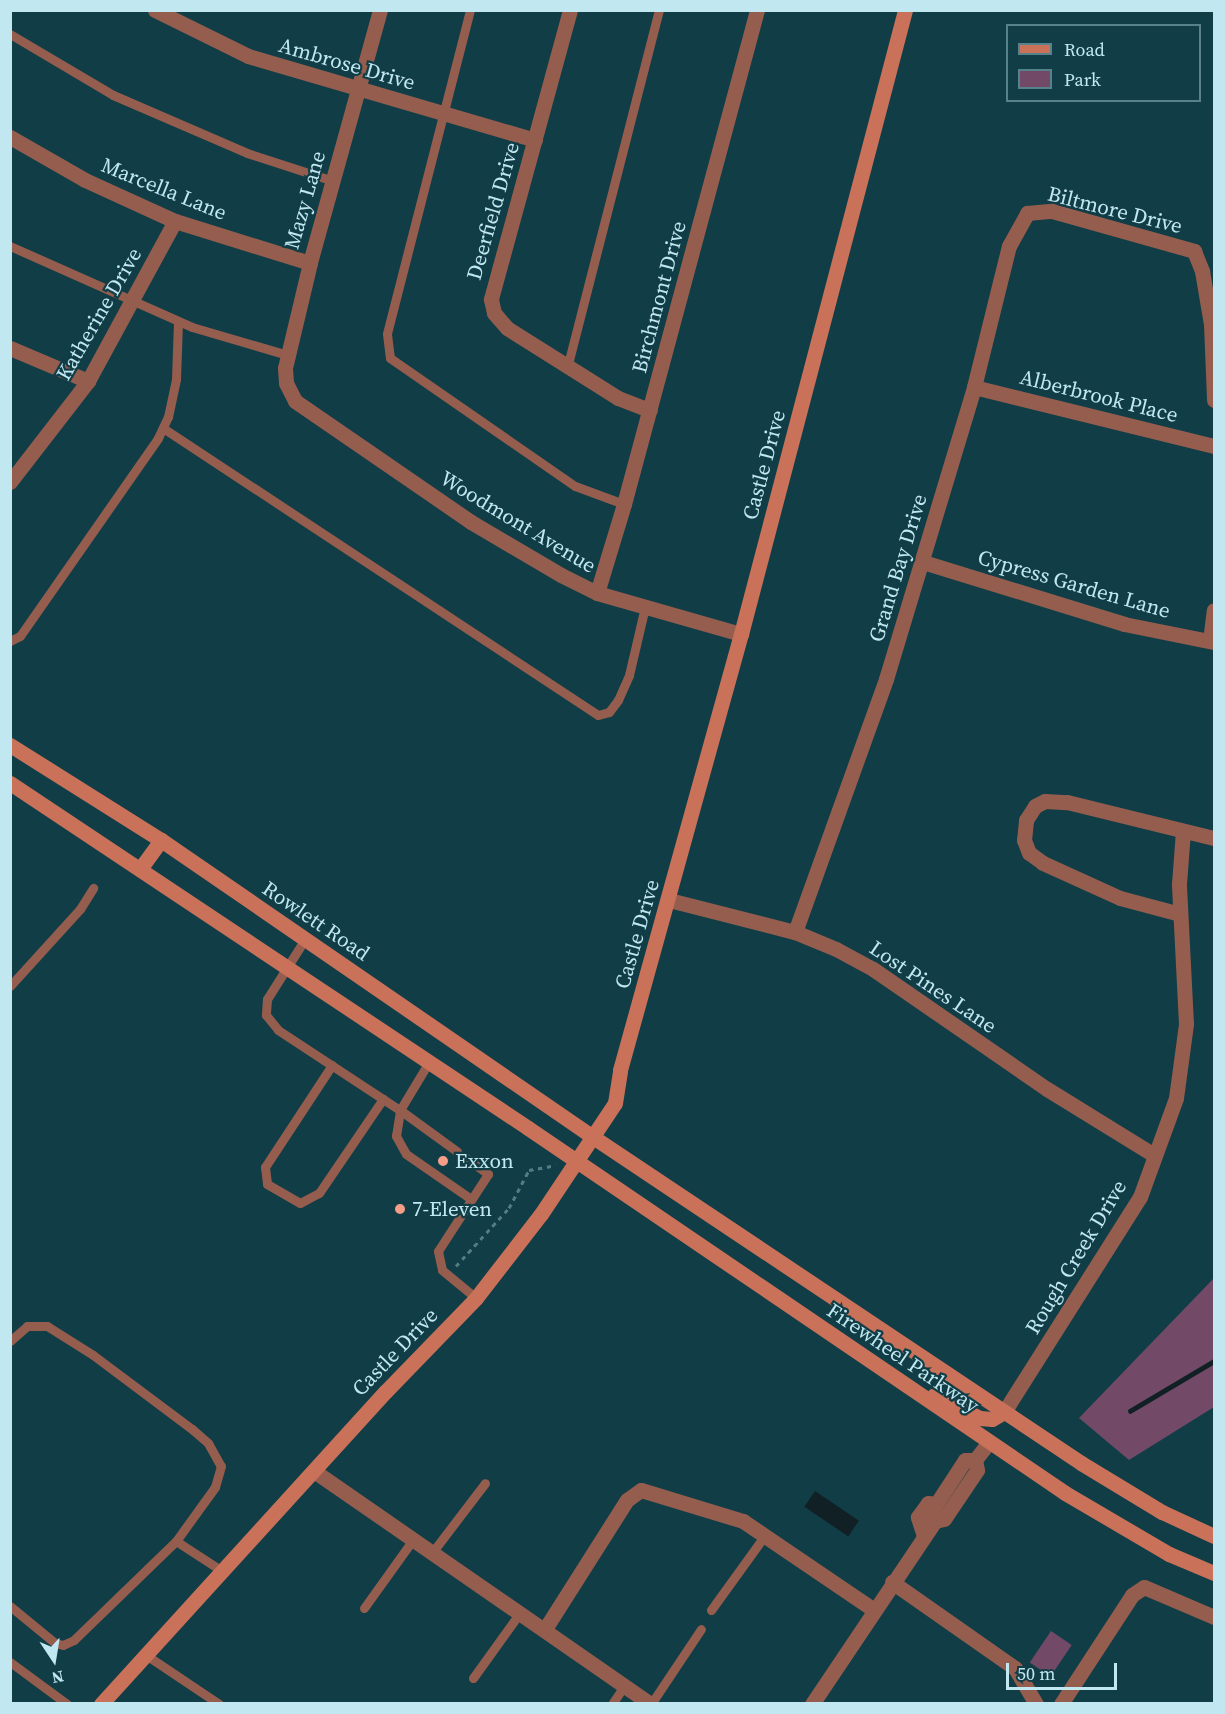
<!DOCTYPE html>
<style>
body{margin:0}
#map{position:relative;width:1225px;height:1714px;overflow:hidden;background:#113d47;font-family:"Source Serif 4",serif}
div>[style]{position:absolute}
.green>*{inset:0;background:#724a68;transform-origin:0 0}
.water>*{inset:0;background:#102024;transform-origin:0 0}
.stream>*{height:4.5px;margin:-2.25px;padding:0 2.25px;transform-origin:2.25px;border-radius:2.25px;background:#102024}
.path>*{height:3px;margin-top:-1.5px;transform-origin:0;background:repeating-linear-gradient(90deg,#537c86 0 4.5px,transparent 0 9px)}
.lane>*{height:9px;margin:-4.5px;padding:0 4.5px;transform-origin:4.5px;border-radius:4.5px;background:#955d4e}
.street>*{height:15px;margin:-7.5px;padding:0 7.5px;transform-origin:7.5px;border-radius:7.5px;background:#955d4e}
.secondary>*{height:15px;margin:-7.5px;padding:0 7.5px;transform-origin:7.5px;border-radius:7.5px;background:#c97159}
.dots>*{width:16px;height:16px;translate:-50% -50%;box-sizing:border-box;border:3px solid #113d47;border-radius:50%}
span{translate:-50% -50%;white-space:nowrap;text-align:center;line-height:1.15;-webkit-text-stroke:4.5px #113d47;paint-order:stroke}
.street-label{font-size:21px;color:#c1e7f1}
.poi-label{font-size:21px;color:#c1e7f1}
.left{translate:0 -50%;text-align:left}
.frame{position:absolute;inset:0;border:12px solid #c1e7f1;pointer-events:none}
.legend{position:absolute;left:1006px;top:24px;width:195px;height:78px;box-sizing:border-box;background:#113d47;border:2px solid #57818b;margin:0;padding:8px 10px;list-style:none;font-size:18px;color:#c1e7f1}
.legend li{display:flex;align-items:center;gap:12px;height:30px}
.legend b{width:30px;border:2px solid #57818b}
.north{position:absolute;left:24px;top:1630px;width:60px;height:60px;-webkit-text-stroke:4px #113d47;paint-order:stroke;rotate:168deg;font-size:16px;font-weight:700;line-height:24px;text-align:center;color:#c1e7f1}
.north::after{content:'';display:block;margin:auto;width:21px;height:27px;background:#c1e7f1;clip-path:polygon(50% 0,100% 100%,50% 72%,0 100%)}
.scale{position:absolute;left:1006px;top:1663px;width:111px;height:27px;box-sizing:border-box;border:3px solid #c1e7f1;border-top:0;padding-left:8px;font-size:18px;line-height:21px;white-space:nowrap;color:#c1e7f1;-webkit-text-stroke:4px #113d47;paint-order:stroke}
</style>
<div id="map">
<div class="green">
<div style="clip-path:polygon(1214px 1278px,1214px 1407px,1129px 1460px,1079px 1418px)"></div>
<div style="left:1051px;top:1631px;width:25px;height:38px;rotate:34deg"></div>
</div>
<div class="water">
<div style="left:815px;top:1491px;width:53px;height:19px;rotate:34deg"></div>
</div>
<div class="stream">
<div style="left:1130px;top:1411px;width:98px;rotate:-30.8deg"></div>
</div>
<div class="path">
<div style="left:456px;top:1266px;width:79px;rotate:-47.6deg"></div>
<div style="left:509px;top:1208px;width:43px;rotate:-62.2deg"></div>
<div style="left:529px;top:1170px;width:27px;rotate:-10deg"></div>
</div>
<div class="lane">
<div style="left:470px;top:10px;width:334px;rotate:104.4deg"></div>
<div style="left:387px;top:334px;width:24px;rotate:83deg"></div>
<div style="left:390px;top:358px;width:225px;rotate:34.7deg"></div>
<div style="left:575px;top:486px;width:52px;rotate:20.2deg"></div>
<div style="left:10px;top:34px;width:120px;rotate:30.6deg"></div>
<div style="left:113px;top:95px;width:146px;rotate:23.4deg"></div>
<div style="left:247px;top:153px;width:90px;rotate:18deg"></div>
<div style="left:10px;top:246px;width:199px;rotate:24deg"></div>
<div style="left:192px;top:327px;width:100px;rotate:16.3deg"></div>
<div style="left:567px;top:368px;width:370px;rotate:-75.6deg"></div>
<div style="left:163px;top:428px;width:521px;rotate:33.42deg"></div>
<div style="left:598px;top:715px;width:11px;rotate:-15deg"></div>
<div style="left:609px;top:712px;width:15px;rotate:-53deg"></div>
<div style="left:618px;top:700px;width:27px;rotate:-66deg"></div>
<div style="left:629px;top:675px;width:70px;rotate:-76.8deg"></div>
<div style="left:10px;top:641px;width:11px;rotate:-27deg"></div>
<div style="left:20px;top:636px;width:241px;rotate:-55.1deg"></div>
<div style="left:158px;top:438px;width:23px;rotate:-65deg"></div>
<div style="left:168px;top:417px;width:39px;rotate:-78deg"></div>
<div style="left:176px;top:379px;width:58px;rotate:-88deg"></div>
<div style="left:305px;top:939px;width:71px;rotate:122.3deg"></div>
<div style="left:267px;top:999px;width:16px;rotate:94deg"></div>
<div style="left:266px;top:1015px;width:19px;rotate:51deg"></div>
<div style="left:278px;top:1030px;width:146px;rotate:33.3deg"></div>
<div style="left:400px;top:1110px;width:56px;rotate:-58.9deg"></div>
<div style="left:10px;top:986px;width:104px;rotate:-47.7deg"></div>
<div style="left:80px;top:909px;width:25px;rotate:-58deg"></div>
<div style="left:332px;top:1065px;width:122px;rotate:123.3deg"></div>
<div style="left:265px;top:1167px;width:17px;rotate:83deg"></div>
<div style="left:267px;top:1184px;width:38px;rotate:30deg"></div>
<div style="left:300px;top:1203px;width:21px;rotate:-28deg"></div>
<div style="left:319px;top:1193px;width:114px;rotate:-55.8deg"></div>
<div style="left:471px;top:1199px;width:79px;rotate:-145.3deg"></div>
<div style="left:406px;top:1154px;width:21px;rotate:-119deg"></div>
<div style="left:396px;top:1136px;width:26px;rotate:-81deg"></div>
<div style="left:400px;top:1110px;width:109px;rotate:36deg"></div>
<div style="left:488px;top:1174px;width:92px;rotate:123deg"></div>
<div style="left:438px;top:1251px;width:19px;rotate:78deg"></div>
<div style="left:442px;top:1270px;width:44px;rotate:39.5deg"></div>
<div style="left:10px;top:1341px;width:23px;rotate:-41deg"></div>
<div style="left:27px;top:1326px;width:20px"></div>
<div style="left:47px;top:1326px;width:54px;rotate:32.2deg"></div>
<div style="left:93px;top:1355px;width:124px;rotate:36.8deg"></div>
<div style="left:192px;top:1429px;width:21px;rotate:41deg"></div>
<div style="left:208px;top:1443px;width:26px;rotate:61deg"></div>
<div style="left:221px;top:1466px;width:22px;rotate:106deg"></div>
<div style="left:215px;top:1487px;width:67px;rotate:125.8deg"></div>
<div style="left:176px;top:1541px;width:142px;rotate:135.9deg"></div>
<div style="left:74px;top:1640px;width:12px;rotate:156deg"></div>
<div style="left:63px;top:1645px;width:8px;rotate:-166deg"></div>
<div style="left:55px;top:1643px;width:58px;rotate:-140.6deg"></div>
<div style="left:176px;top:1541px;width:55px;rotate:33.1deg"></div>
<div style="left:431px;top:1554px;width:89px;rotate:-52.7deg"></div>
<div style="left:364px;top:1608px;width:82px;rotate:-54.4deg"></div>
<div style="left:711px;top:1610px;width:92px;rotate:-54.2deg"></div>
<div style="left:146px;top:1655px;width:88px;rotate:33.9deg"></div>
<div style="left:10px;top:1662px;width:71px;rotate:36.4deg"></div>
<div style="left:473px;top:1678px;width:79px;rotate:-54.3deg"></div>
<div style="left:612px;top:1704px;width:22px;rotate:-56deg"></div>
<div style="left:651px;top:1704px;width:90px;rotate:-56.3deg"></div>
</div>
<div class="street">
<div style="left:155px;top:10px;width:104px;rotate:26.3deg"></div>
<div style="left:248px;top:56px;width:299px;rotate:16.3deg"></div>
<div style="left:380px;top:10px;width:263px;rotate:105.5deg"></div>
<div style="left:310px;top:263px;width:108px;rotate:103.4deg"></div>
<div style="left:285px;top:368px;width:15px;rotate:86deg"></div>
<div style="left:286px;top:383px;width:20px;rotate:63deg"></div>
<div style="left:295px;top:401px;width:214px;rotate:34.5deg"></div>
<div style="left:471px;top:522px;width:104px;rotate:30.5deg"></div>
<div style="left:561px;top:575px;width:40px;rotate:26.6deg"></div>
<div style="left:597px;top:593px;width:150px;rotate:15.9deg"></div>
<div style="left:570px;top:10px;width:300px;rotate:105.3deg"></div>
<div style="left:491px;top:299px;width:14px;rotate:78deg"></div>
<div style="left:494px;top:313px;width:20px;rotate:49deg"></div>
<div style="left:507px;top:328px;width:131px;rotate:32.2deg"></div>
<div style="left:618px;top:398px;width:34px;rotate:21deg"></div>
<div style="left:10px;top:137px;width:86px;rotate:29.8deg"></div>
<div style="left:85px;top:180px;width:99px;rotate:24.5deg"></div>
<div style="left:175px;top:221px;width:141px;rotate:17.3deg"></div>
<div style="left:10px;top:348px;width:85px;rotate:22.9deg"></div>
<div style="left:974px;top:387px;width:247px;rotate:13.8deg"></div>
<div style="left:10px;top:482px;width:128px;rotate:-52.3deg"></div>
<div style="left:88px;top:381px;width:182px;rotate:-61.5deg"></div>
<div style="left:923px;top:562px;width:210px;rotate:17.1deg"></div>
<div style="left:1124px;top:624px;width:92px;rotate:11.3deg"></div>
<div style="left:597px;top:593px;width:93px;rotate:-73.1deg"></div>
<div style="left:624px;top:504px;width:512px;rotate:-74.93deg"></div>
<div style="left:1210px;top:641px;width:31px;rotate:-83deg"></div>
<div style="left:669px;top:900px;width:130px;rotate:14.3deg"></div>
<div style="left:795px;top:932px;width:44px;rotate:22.5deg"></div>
<div style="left:836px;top:949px;width:42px;rotate:28.4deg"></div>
<div style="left:873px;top:969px;width:211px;rotate:34.6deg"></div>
<div style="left:1047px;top:1089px;width:126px;rotate:31.7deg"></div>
<div style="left:1180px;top:914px;width:62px;rotate:-165.1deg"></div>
<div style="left:1120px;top:898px;width:85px;rotate:-155.6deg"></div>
<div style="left:1043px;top:863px;width:17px;rotate:-144deg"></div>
<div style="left:1029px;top:853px;width:14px;rotate:-111deg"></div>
<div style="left:1024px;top:840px;width:20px;rotate:-84deg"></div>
<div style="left:1026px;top:820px;width:17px;rotate:-57deg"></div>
<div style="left:1035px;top:806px;width:11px;rotate:-27deg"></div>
<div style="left:1045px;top:801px;width:22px;rotate:3deg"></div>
<div style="left:1067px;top:802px;width:151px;rotate:13.8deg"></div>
<div style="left:795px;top:932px;width:269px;rotate:-70.2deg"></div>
<div style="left:886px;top:679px;width:305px;rotate:-73.2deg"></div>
<div style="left:974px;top:387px;width:145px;rotate:-76.1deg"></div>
<div style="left:1009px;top:246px;width:38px;rotate:-61deg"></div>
<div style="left:1027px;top:213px;width:25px;rotate:-5deg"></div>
<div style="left:1052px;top:211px;width:148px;rotate:15.7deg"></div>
<div style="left:1194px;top:251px;width:22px;rotate:68deg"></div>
<div style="left:1202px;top:271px;width:54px;rotate:80.4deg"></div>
<div style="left:1211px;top:324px;width:76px;rotate:87.7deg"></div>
<div style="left:1004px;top:1412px;width:254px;rotate:-57.7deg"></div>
<div style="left:1140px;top:1197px;width:105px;rotate:-70deg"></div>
<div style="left:1176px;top:1098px;width:75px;rotate:-82.3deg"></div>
<div style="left:1186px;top:1024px;width:140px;rotate:-92.9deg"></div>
<div style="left:1179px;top:884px;width:53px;rotate:-85.7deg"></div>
<div style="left:314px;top:1471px;width:409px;rotate:34.7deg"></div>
<div style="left:935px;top:1521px;width:10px;rotate:-114deg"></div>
<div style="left:931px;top:1512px;width:62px;rotate:-56.8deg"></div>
<div style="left:965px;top:1460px;width:10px"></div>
<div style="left:975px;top:1460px;width:23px;rotate:-52deg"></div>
<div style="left:924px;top:1536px;width:20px;rotate:-108deg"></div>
<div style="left:918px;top:1517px;width:17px;rotate:-54deg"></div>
<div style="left:928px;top:1503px;width:8px;rotate:7deg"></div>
<div style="left:892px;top:1582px;width:150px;rotate:35deg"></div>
<div style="left:1015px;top:1668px;width:42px;rotate:59.7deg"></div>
<div style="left:545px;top:1629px;width:153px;rotate:-57.6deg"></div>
<div style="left:627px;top:1500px;width:17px;rotate:-36deg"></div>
<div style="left:641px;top:1490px;width:107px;rotate:16.9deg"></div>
<div style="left:743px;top:1521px;width:158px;rotate:34.2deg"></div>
<div style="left:812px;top:1704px;width:220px;rotate:-56.1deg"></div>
<div style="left:935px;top:1521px;width:9px;rotate:-13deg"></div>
<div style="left:944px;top:1519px;width:59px;rotate:-56deg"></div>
<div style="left:977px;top:1470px;width:10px;rotate:-101deg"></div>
<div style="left:1061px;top:1704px;width:130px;rotate:-56.9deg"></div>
<div style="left:1132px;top:1595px;width:14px;rotate:-34deg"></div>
<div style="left:1144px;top:1587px;width:76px;rotate:23.2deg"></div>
</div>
<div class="secondary">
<div style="left:10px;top:745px;width:178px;rotate:32.2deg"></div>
<div style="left:161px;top:840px;width:524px;rotate:34.51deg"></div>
<div style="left:593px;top:1137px;width:587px;rotate:33.74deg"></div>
<div style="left:1081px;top:1463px;width:95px;rotate:31.2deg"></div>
<div style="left:1162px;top:1512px;width:57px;rotate:24.8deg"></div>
<div style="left:10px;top:783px;width:622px;rotate:33.66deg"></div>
<div style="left:528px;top:1128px;width:649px;rotate:34.2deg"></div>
<div style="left:1065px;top:1493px;width:121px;rotate:30.4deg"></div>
<div style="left:1169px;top:1554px;width:49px;rotate:22.9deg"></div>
<div style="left:140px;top:869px;width:36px;rotate:-54deg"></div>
<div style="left:934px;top:1395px;width:51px;rotate:26.6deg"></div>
<div style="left:980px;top:1418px;width:12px;rotate:5deg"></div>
<div style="left:992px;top:1419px;width:14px;rotate:-30deg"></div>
<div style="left:101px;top:1704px;width:423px;rotate:-47.7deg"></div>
<div style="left:386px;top:1391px;width:129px;rotate:-45.9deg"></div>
<div style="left:476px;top:1298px;width:106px;rotate:-52.3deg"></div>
<div style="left:541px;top:1214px;width:133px;rotate:-56.3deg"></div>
<div style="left:615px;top:1103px;width:33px;rotate:-81deg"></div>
<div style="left:620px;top:1070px;width:452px;rotate:-74.5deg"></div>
<div style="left:741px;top:634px;width:645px;rotate:-75.27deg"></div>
</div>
<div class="dots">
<div style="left:443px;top:1161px;background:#f49e87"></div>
<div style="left:400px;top:1209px;background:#f49e87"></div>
</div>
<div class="street-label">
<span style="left:347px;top:64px;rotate:16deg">Ambrose Drive</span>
<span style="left:164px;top:189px;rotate:22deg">Marcella Lane</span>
<span style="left:305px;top:200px;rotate:-74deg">Mazy Lane</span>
<span style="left:1115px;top:210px;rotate:14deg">Biltmore Drive</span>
<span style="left:493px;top:211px;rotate:-74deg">Deerfield Drive</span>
<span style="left:659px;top:297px;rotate:-75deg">Birchmont Drive</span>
<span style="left:99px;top:314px;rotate:-60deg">Katherine Drive</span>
<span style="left:1099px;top:396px;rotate:14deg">Alberbrook Place</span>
<span style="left:764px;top:465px;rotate:-75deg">Castle Drive</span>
<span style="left:518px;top:522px;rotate:31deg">Woodmont Avenue</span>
<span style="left:898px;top:568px;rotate:-73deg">Grand Bay Drive</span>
<span style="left:1074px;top:584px;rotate:16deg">Cypress Garden Lane</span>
<span style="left:316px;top:921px;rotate:34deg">Rowlett Road</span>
<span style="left:637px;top:934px;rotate:-74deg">Castle Drive</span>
<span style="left:933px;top:987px;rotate:34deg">Lost Pines Lane</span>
<span style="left:1076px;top:1257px;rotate:-59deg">Rough Creek Drive</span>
<span style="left:395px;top:1352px;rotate:-46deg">Castle Drive</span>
<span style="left:903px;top:1358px;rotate:34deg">Firewheel Parkway</span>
</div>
<div class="poi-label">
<span class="left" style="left:455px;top:1161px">Exxon</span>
<span class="left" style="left:412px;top:1209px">7-Eleven</span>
</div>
<div class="frame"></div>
<ul class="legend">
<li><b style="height:8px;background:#c97159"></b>Road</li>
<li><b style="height:16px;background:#724a68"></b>Park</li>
</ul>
<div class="north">N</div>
<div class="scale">50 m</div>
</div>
